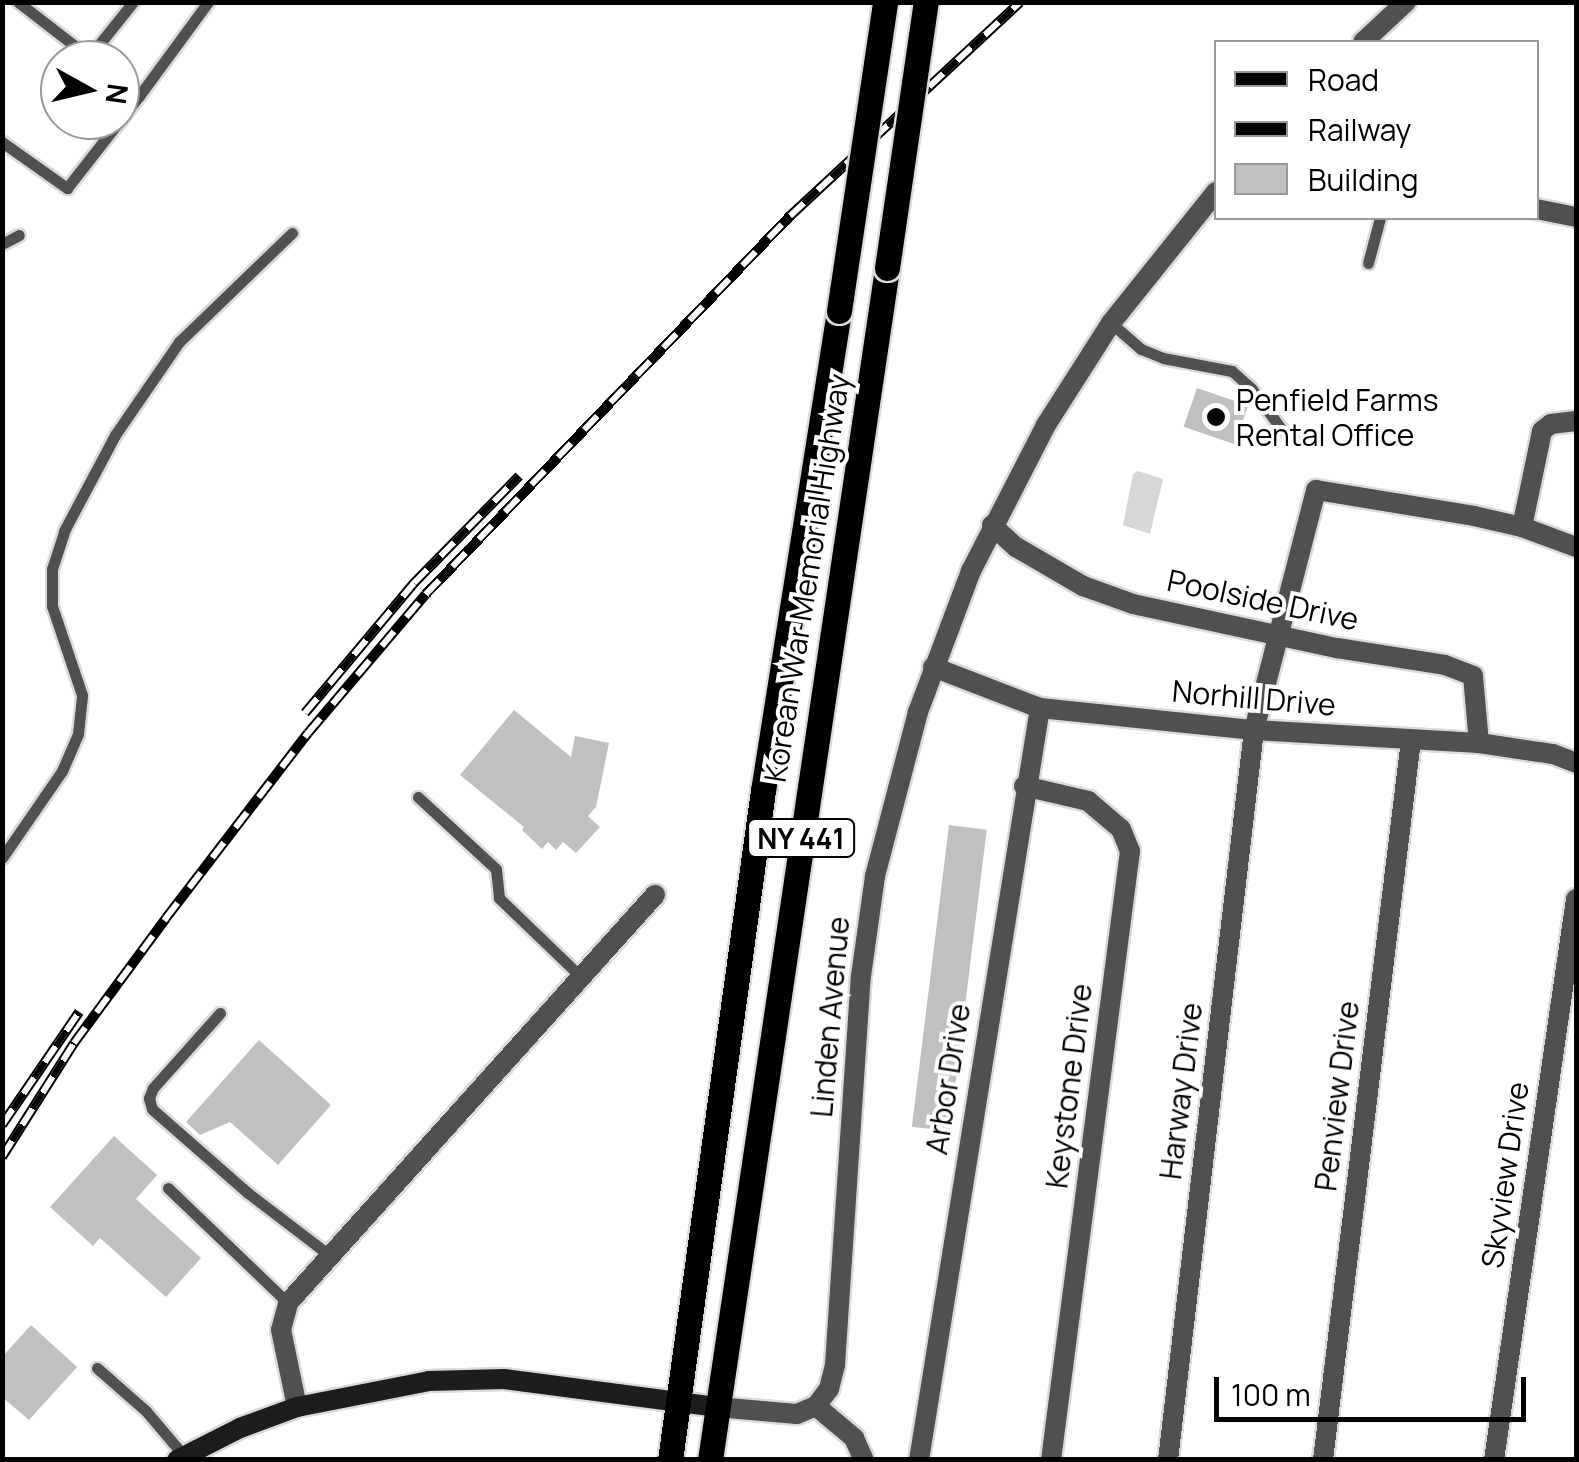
<!DOCTYPE html>
<style>
body{margin:0}
#map{position:relative;width:1579px;height:1462px;overflow:hidden;background:#fff;font-family:Manrope,sans-serif}
div>[style]{position:absolute}
.green>*{inset:0;background:#d7d7d7}
.building>*{inset:0;background:#c0c0c0;transform-origin:0 0}
.roads{filter:drop-shadow(2px 0 #dbdbdb) drop-shadow(-2px 0 #dbdbdb) drop-shadow(0 2px #dbdbdb) drop-shadow(0 -2px #dbdbdb)}
.service>*{height:11px;margin:-5.5px;padding:0 5.5px;transform-origin:5.5px;border-radius:5.5px;background:#505050}
.minor>*{height:20px;margin:-10px;padding:0 10px;transform-origin:10px;border-radius:10px;background:#505050}
.tertiary>*{height:20px;margin:-10px;padding:0 10px;transform-origin:10px;border-radius:10px;background:#505050}
.secondary>*{height:20px;margin:-10px;padding:0 10px;transform-origin:10px;border-radius:10px;background:#1d1d1d}
.primary>*{height:25px;margin:-12.5px;padding:0 12.5px;transform-origin:12.5px;border-radius:12.5px;background:#000}
.rail>*{height:10px;margin-top:-5px;transform-origin:0;background:repeating-linear-gradient(90deg,#fff 0 19px,#000 0 38px);box-sizing:border-box;border-block:2px solid #000}
.bridges{filter:drop-shadow(2px 0 #dbdbdb) drop-shadow(-2px 0 #dbdbdb) drop-shadow(0 2px #dbdbdb) drop-shadow(0 -2px #dbdbdb)}
.primary-bridge>*{height:25px;margin:-12.5px;padding:0 12.5px;transform-origin:12.5px;border-radius:12.5px;background:#000}
.dots>*{width:28px;height:28px;translate:-50% -50%;box-sizing:border-box;border:5px solid #fff;border-radius:50%}
span{translate:-50% -50%;white-space:nowrap;text-align:center;line-height:1.15;-webkit-text-stroke:8px #fff;paint-order:stroke}
.shield-label span{padding:2px 8px;background:#fff;border:2px solid;border-radius:8px;-webkit-text-stroke-width:0}
.shield-label{font-size:28px;color:#000;font-weight:700}
.poi-label{font-size:30px;color:#000}
.left{translate:0 -50%;text-align:left}
.street-label{font-size:30px;color:#000}
.frame{position:absolute;inset:0;border:5px solid #000;pointer-events:none}
.legend{position:absolute;left:1214px;top:40px;width:325px;height:180px;box-sizing:border-box;background:#fff;border:2px solid #999;margin:0;padding:12px 18px;list-style:none;font-size:30px;color:#000}
.legend li{display:flex;align-items:center;gap:20px;height:50px}
.legend b{width:50px;border:2px solid #999}
.north{position:absolute;left:40px;top:40px;width:100px;height:100px;box-sizing:border-box;background:#fff;border:2px solid #999;border-radius:50%;rotate:98deg;font-size:28px;font-weight:700;line-height:40px;text-align:center;color:#000}
.north::after{content:'';display:block;margin:auto;width:35px;height:45px;background:#000;clip-path:polygon(50% 0,100% 100%,50% 72%,0 100%)}
.scale{position:absolute;left:1214px;top:1377px;width:312px;height:45px;box-sizing:border-box;border:5px solid #000;border-top:0;padding-left:12px;font-size:30px;line-height:35px;white-space:nowrap;color:#000;-webkit-text-stroke:8px #fff;paint-order:stroke}
</style>
<div id="map">
<div class="green">
<div style="clip-path:polygon(1138px 471px,1163px 479px,1150px 534px,1123px 525px,1133px 474px)"></div>
</div>
<div class="building">
<div style="left:1197px;top:388px;width:54px;height:41px;rotate:19deg"></div>
<div style="clip-path:polygon(514px 710px,571px 757px,575px 736px,609px 743px,596px 807px,588px 816px,600px 827px,576px 853px,563px 842px,556px 850px,548px 842px,542px 849px,522px 830px,524px 827px,460px 775px)"></div>
<div style="left:949px;top:825px;width:38px;height:304px;rotate:7deg"></div>
<div style="clip-path:polygon(259px 1040px,331px 1105px,278px 1165px,230px 1122px,200px 1135px,186px 1122px)"></div>
<div style="clip-path:polygon(114px 1136px,157px 1175px,136px 1199px,201px 1258px,166px 1297px,100px 1238px,93px 1246px,50px 1207px)"></div>
<div style="clip-path:polygon(31px 1325px,77px 1367px,29px 1420px,2px 1397px,2px 1357px)"></div>
</div>
<div class="roads">
<div class="service">
<div style="left:18px;top:2px;width:95px;rotate:37.7deg"></div>
<div style="left:89px;top:57px;width:70px;rotate:-51.3deg"></div>
<div style="left:139px;top:96px;width:117px;rotate:-53.7deg"></div>
<div style="left:2px;top:142px;width:80px;rotate:35.3deg"></div>
<div style="left:67px;top:188px;width:117px;rotate:-52deg"></div>
<div style="left:139px;top:96px;width:24px;rotate:-142deg"></div>
<div style="left:2px;top:244px;width:19px;rotate:-28deg"></div>
<div style="left:1368px;top:263px;width:47px;rotate:-75.1deg"></div>
<div style="left:1111px;top:323px;width:40px;rotate:41deg"></div>
<div style="left:1141px;top:349px;width:24px;rotate:22deg"></div>
<div style="left:1163px;top:358px;width:70px;rotate:10.7deg"></div>
<div style="left:1232px;top:371px;width:25px;rotate:42deg"></div>
<div style="left:1251px;top:388px;width:52px;rotate:53.6deg"></div>
<div style="left:1282px;top:430px;width:35px;rotate:10deg"></div>
<div style="left:418px;top:797px;width:106px;rotate:42.7deg"></div>
<div style="left:496px;top:869px;width:29px;rotate:84deg"></div>
<div style="left:499px;top:898px;width:114px;rotate:43.9deg"></div>
<div style="left:2px;top:858px;width:106px;rotate:-55.4deg"></div>
<div style="left:62px;top:771px;width:40px;rotate:-66.6deg"></div>
<div style="left:78px;top:734px;width:39px;rotate:-84deg"></div>
<div style="left:82px;top:695px;width:94px;rotate:-108.6deg"></div>
<div style="left:52px;top:606px;width:37px;rotate:-90deg"></div>
<div style="left:52px;top:569px;width:40px;rotate:-72deg"></div>
<div style="left:64px;top:531px;width:109px;rotate:-62deg"></div>
<div style="left:115px;top:435px;width:113px;rotate:-55.5deg"></div>
<div style="left:179px;top:342px;width:157px;rotate:-44deg"></div>
<div style="left:220px;top:1013px;width:101px;rotate:131.8deg"></div>
<div style="left:153px;top:1088px;width:11px;rotate:112deg"></div>
<div style="left:149px;top:1098px;width:11px;rotate:75deg"></div>
<div style="left:152px;top:1109px;width:128px;rotate:41.2deg"></div>
<div style="left:248px;top:1193px;width:102px;rotate:37.4deg"></div>
<div style="left:168px;top:1188px;width:166px;rotate:43.8deg"></div>
<div style="left:97px;top:1368px;width:65px;rotate:41.3deg"></div>
<div style="left:146px;top:1411px;width:59px;rotate:49.8deg"></div>
</div>
<div class="minor">
<div style="left:1536px;top:209px;width:41px;rotate:11.3deg"></div>
<div style="left:992px;top:525px;width:33px;rotate:43deg"></div>
<div style="left:1016px;top:547px;width:78px;rotate:30.2deg"></div>
<div style="left:1083px;top:586px;width:53px;rotate:19.8deg"></div>
<div style="left:1133px;top:604px;width:209px;rotate:12.2deg"></div>
<div style="left:1337px;top:648px;width:109px;rotate:8.9deg"></div>
<div style="left:1445px;top:665px;width:30px;rotate:21deg"></div>
<div style="left:1473px;top:676px;width:67px;rotate:84.9deg"></div>
<div style="left:1522px;top:527px;width:98px;rotate:-78.2deg"></div>
<div style="left:1542px;top:431px;width:11px;rotate:-38deg"></div>
<div style="left:1551px;top:424px;width:25px;rotate:-7deg"></div>
<div style="left:933px;top:667px;width:115px;rotate:21deg"></div>
<div style="left:1040px;top:708px;width:215px;rotate:5.9deg"></div>
<div style="left:1254px;top:730px;width:225px;rotate:3.3deg"></div>
<div style="left:1479px;top:743px;width:75px;rotate:8.5deg"></div>
<div style="left:1553px;top:754px;width:25px;rotate:21deg"></div>
<div style="left:1024px;top:786px;width:66px;rotate:13.2deg"></div>
<div style="left:1088px;top:801px;width:43px;rotate:40.3deg"></div>
<div style="left:1121px;top:829px;width:24px;rotate:68deg"></div>
<div style="left:1130px;top:851px;width:614px;rotate:97.39deg"></div>
<div style="left:816px;top:1406px;width:50px;rotate:40.1deg"></div>
<div style="left:854px;top:1438px;width:24px;rotate:66deg"></div>
<div style="left:297px;top:1407px;width:79px;rotate:-101.7deg"></div>
<div style="left:281px;top:1330px;width:28px;rotate:-75deg"></div>
<div style="left:288px;top:1303px;width:549px;rotate:-48.03deg"></div>
<div style="left:919px;top:1460px;width:762px;rotate:-80.86deg"></div>
<div style="left:1168px;top:1460px;width:735px;rotate:-83.28deg"></div>
<div style="left:1254px;top:730px;width:248px;rotate:-75.5deg"></div>
<div style="left:1316px;top:490px;width:160px;rotate:9.3deg"></div>
<div style="left:1474px;top:516px;width:49px;rotate:12.9deg"></div>
<div style="left:1522px;top:527px;width:58px;rotate:20.3deg"></div>
<div style="left:1323px;top:1460px;width:725px;rotate:-83.03deg"></div>
<div style="left:1494px;top:1460px;width:567px;rotate:-81.68deg"></div>
</div>
<div class="tertiary">
<div style="left:1363px;top:42px;width:59px;rotate:-42.9deg"></div>
<div style="left:716px;top:1407px;width:81px;rotate:4.9deg"></div>
<div style="left:797px;top:1414px;width:21px;rotate:-23deg"></div>
<div style="left:816px;top:1406px;width:21px;rotate:-53deg"></div>
<div style="left:829px;top:1389px;width:25px;rotate:-76deg"></div>
<div style="left:835px;top:1365px;width:390px;rotate:-86.2deg"></div>
<div style="left:861px;top:976px;width:101px;rotate:-82deg"></div>
<div style="left:875px;top:876px;width:170px;rotate:-75.3deg"></div>
<div style="left:918px;top:712px;width:151px;rotate:-69.4deg"></div>
<div style="left:971px;top:571px;width:164px;rotate:-62.8deg"></div>
<div style="left:1046px;top:425px;width:121px;rotate:-57.5deg"></div>
<div style="left:1111px;top:323px;width:168px;rotate:-51.3deg"></div>
</div>
<div class="secondary">
<div style="left:177px;top:1460px;width:71px;rotate:-26.9deg"></div>
<div style="left:240px;top:1428px;width:61px;rotate:-20.2deg"></div>
<div style="left:297px;top:1407px;width:135px;rotate:-11.1deg"></div>
<div style="left:429px;top:1381px;width:75px;rotate:-1.5deg"></div>
<div style="left:504px;top:1379px;width:214px;rotate:7.5deg"></div>
</div>
<div class="primary">
<div style="left:670px;top:1460px;width:675px;rotate:-82.09deg"></div>
<div style="left:763px;top:791px;width:486px;rotate:-81deg"></div>
<div style="left:710px;top:1460px;width:1205px;rotate:-81.55deg"></div>
</div>
</div>
<div class="rail">
<div style="left:305px;top:713px;width:170px;rotate:-50deg"></div>
<div style="left:414px;top:583px;width:150px;rotate:-45.5deg"></div>
<div style="left:2px;top:1125px;width:137px;rotate:-55.7deg"></div>
<div style="left:2px;top:1157px;width:135px;rotate:-57.7deg"></div>
<div style="left:74px;top:1043px;width:155px;rotate:-53.6deg"></div>
<div style="left:166px;top:918px;width:233px;rotate:-52.5deg"></div>
<div style="left:308px;top:733px;width:182px;rotate:-49.7deg"></div>
<div style="left:426px;top:594px;width:525px;rotate:-46.08deg"></div>
<div style="left:790px;top:216px;width:314px;rotate:-42.9deg"></div>
</div>
<div class="bridges">
<div class="primary-bridge">
<div style="left:887px;top:268px;width:269px;rotate:-81.7deg"></div>
<div style="left:839px;top:311px;width:312px;rotate:-81.5deg"></div>
</div>
</div>
<div class="dots">
<div style="left:1216px;top:417px;background:#000"></div>
</div>
<div class="shield-label">
<span style="left:801px;top:838px">NY 441</span>
</div>
<div class="poi-label">
<span class="left" style="left:1236px;top:417px">Penfield Farms<br>Rental Office</span>
</div>
<div class="street-label">
<span style="left:807px;top:578px;rotate:-81deg">Korean War Memorial Highway</span>
<span style="left:1263px;top:600px;rotate:12deg">Poolside Drive</span>
<span style="left:1254px;top:698px;rotate:5deg">Norhill Drive</span>
<span style="left:830px;top:1017px;rotate:-85deg">Linden Avenue</span>
<span style="left:948px;top:1079px;rotate:-81deg">Arbor Drive</span>
<span style="left:1069px;top:1086px;rotate:-83deg">Keystone Drive</span>
<span style="left:1181px;top:1091px;rotate:-83deg">Harway Drive</span>
<span style="left:1337px;top:1096px;rotate:-83deg">Penview Drive</span>
<span style="left:1505px;top:1175px;rotate:-82deg">Skyview Drive</span>
</div>
<div class="frame"></div>
<ul class="legend">
<li><b style="height:12px;background:#000"></b>Road</li>
<li><b style="height:12px;background:#000"></b>Railway</li>
<li><b style="height:28px;background:#c0c0c0"></b>Building</li>
</ul>
<div class="north">N</div>
<div class="scale">100 m</div>
</div>
